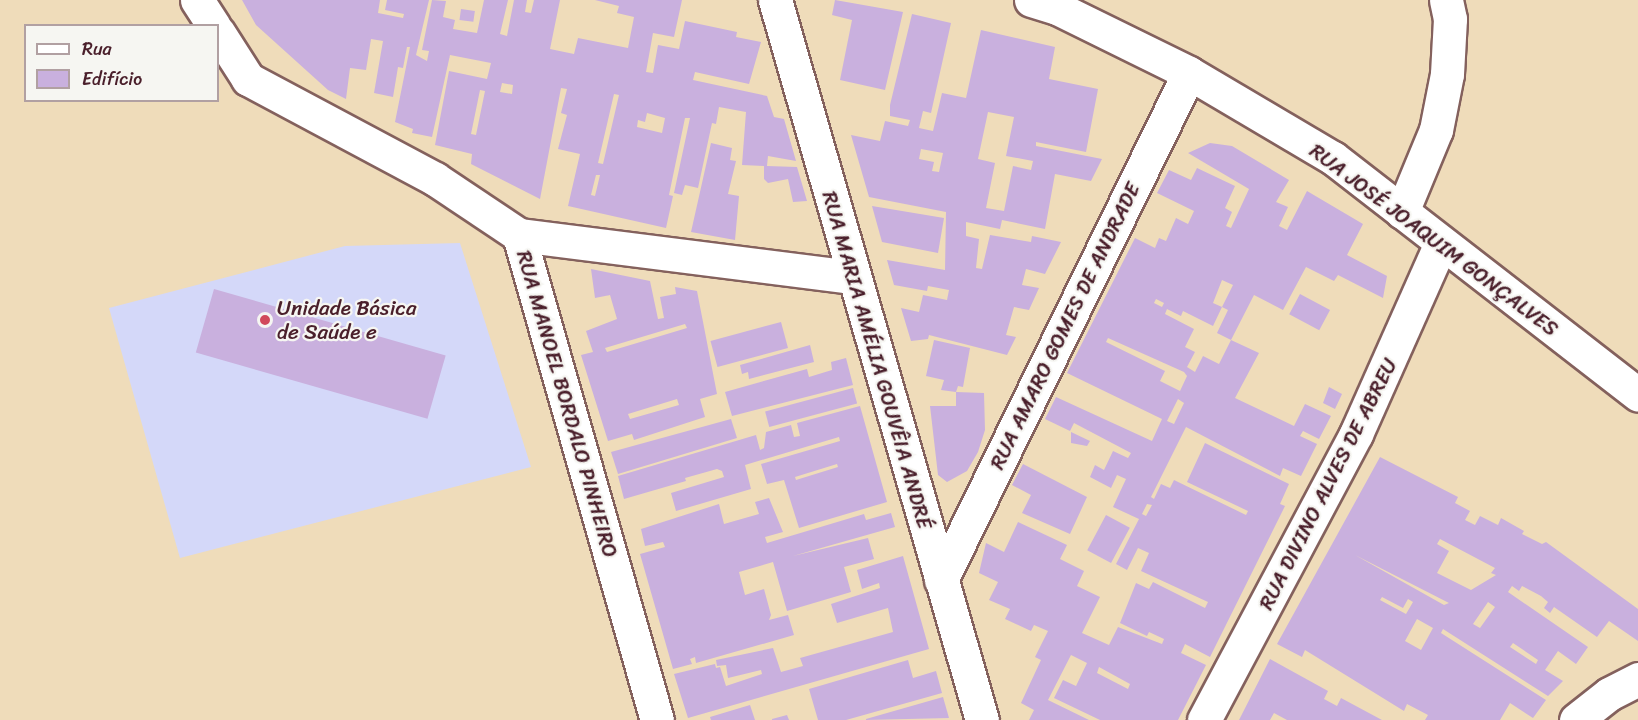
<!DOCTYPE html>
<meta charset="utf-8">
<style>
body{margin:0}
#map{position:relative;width:1638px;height:720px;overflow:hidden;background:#efdcba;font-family:Sriracha,sans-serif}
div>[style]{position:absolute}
.built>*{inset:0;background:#d4d8f9}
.building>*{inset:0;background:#c9b0de;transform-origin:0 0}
.roads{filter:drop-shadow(2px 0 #84615d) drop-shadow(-2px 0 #84615d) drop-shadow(0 2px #84615d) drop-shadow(0 -2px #84615d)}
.minor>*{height:33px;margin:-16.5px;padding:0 16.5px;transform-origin:16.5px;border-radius:16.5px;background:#fff}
.dots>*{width:16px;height:16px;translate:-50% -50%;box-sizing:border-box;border:3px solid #f6f6f2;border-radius:50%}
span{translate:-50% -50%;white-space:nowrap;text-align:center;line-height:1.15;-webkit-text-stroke:4.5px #f6f6f2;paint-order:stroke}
.street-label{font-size:21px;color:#4a1f2b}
.poi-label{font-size:21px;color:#4a1f2b}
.left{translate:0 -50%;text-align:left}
.legend{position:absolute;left:24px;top:24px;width:195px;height:78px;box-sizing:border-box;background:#f6f6f2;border:2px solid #b1a0a2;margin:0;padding:8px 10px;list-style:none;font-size:18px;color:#4a1f2b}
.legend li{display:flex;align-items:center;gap:12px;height:30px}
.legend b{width:30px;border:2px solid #b1a0a2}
</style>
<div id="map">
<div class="built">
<div style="clip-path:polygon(460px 243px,531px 467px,180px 558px,109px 308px,345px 246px)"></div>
</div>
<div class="building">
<div style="clip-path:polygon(evenodd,242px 0,380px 0,378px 13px,403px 18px,404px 14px,385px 10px,387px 0,429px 0,416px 55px,427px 61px,429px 51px,422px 50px,432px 0,446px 1px,443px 17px,455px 20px,453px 29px,477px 33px,484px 0,508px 0,500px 34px,507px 36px,514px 0,527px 0,525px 12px,531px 13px,534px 0,560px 0,550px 49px,574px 54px,578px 38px,628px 48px,634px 17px,617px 13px,619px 6px,595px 0,682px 0,674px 37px,653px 33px,646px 72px,653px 73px,658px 45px,679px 49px,685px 21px,737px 32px,736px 37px,761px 42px,749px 84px,695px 72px,693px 80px,767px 96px,774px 117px,784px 119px,796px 161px,768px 156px,767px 166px,797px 167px,807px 201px,793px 202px,788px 179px,768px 183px,764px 179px,764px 166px,742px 165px,746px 112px,719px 107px,716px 124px,712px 123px,698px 188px,685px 185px,682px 195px,674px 193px,690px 118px,685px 118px,669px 195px,673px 196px,666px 228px,568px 206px,580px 154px,558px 149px,567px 115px,561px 113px,567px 89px,561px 88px,540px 199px,471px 164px,472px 154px,435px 145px,449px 71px,487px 79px,491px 63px,450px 55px,432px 137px,412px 133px,413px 129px,395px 122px,410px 47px,407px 47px,403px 68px,398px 67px,393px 97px,374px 93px,383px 41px,371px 39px,366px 70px,350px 68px,346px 99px,328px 90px,256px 25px,242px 0,502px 83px,513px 85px,512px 94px,500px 92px,502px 83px,242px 0,480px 90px,485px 91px,476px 135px,471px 134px,480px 90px,242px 0,614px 94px,619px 95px,603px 164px,598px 163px,614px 94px,242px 0,647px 113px,665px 118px,662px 133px,637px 127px,638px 120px,645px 122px,647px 113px,242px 0,596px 175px,600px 175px,595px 196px,591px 195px,596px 175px)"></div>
<div style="clip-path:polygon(835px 0,903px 12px,885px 90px,840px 80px,852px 20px,832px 15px)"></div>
<div style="left:461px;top:9px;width:14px;height:11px;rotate:8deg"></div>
<div style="clip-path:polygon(evenodd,912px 14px,951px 23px,931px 113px,923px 111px,919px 128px,933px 131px,942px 93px,966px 98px,981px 30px,1055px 47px,1049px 79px,1098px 89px,1086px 152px,1036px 142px,1036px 146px,1102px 159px,1091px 181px,1055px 174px,1045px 229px,1002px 220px,1000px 229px,966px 222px,966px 236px,979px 239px,976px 268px,982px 269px,990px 235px,1031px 242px,1032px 236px,1061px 242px,1045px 274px,1026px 269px,1022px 285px,1039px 288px,1029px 310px,1014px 307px,1006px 335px,1016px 337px,1007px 355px,929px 335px,928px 339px,911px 341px,901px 308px,919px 312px,923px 295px,947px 300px,949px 290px,928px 286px,927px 291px,894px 285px,887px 260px,945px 270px,946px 212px,869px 197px,851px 135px,880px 141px,885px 121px,908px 126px,910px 120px,890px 116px,890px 105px,912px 14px,988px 112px,1014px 117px,1006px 156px,1033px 161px,1031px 170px,1013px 166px,1004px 211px,986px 208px,995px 163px,978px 159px,988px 112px,912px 14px,921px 149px,943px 153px,939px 172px,932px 171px,934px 162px,919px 159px,921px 149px)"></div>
<div style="clip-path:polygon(711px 143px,732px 148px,730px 160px,736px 161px,728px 194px,739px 196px,735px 240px,691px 232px)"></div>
<div style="clip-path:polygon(evenodd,1210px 143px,1232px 146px,1289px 180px,1276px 202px,1288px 207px,1279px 226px,1287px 230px,1307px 191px,1363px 224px,1347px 255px,1387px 276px,1383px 298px,1338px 275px,1334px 281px,1306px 267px,1283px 310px,1254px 295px,1231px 340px,1217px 333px,1228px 310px,1222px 307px,1213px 326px,1183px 311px,1181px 316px,1167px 309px,1165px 314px,1194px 329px,1185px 347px,1195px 352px,1187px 367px,1195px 372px,1203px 356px,1219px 364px,1231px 340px,1259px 353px,1235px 398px,1294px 426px,1305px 404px,1331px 416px,1319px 439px,1303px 431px,1300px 436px,1317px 444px,1301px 476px,1283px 468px,1280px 476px,1186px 427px,1151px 497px,1154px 499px,1161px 484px,1170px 488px,1174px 480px,1246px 515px,1248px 511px,1187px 482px,1205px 443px,1289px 484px,1280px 504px,1285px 506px,1210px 657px,1185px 644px,1181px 653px,1206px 665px,1178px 720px,1100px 720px,1054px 698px,1063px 680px,1076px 686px,1087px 663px,1071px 655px,1048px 700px,1089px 720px,1029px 720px,1034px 710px,1021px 703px,1041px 660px,1035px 657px,1048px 631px,1034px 625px,1031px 631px,1005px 619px,1010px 609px,989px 600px,998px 582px,979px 573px,986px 543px,1004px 552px,1018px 522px,1067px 545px,1060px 559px,1084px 571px,1077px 586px,1100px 597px,1082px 633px,1109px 645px,1118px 627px,1162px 644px,1164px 639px,1149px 632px,1147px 636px,1120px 623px,1136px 583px,1149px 589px,1153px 582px,1205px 608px,1208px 602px,1141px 571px,1149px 553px,1138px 548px,1127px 570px,1116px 564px,1139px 519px,1113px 507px,1126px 479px,1117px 475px,1111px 488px,1090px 477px,1095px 465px,1104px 470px,1113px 451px,1128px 458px,1131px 453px,1074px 423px,1070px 431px,1045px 419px,1056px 397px,1152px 441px,1162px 419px,1067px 373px,1135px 238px,1155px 248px,1159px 238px,1166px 241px,1176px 218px,1188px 224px,1194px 211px,1157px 193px,1169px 170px,1191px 180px,1197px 168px,1235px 186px,1225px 208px,1232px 212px,1226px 226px,1231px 228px,1249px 189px,1188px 153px,1210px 143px,1222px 280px,1233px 285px,1222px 307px,1213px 303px,1222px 280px,1210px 143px,1156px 299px,1164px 303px,1162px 307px,1154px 303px,1156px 299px,1210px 143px,1108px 338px,1184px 372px,1187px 376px,1180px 391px,1160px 381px,1165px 371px,1106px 342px,1108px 338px,1210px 143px,1178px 399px,1184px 403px,1174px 424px,1167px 421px,1178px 399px,1210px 143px,1147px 504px,1152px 505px,1146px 516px,1142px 514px,1147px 504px,1210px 143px,1099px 667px,1130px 684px,1128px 689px,1097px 673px,1099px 667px)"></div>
<div style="clip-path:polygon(872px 206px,944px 218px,938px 253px,882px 242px)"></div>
<div style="clip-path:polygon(evenodd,591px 269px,650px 281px,658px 319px,664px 318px,660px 297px,676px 294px,675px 287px,697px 291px,717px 394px,700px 399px,705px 417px,634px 440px,632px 434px,608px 441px,581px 355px,593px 352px,586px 331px,617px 319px,610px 295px,595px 298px,591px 269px,685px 324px,687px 328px,607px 352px,605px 348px,685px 324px,591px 269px,677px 399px,679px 405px,630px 419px,628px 414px,677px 399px)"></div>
<div style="left:214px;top:289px;width:241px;height:66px;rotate:16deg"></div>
<div style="left:1300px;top:294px;width:34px;height:23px;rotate:28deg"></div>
<div style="left:781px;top:322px;width:27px;height:73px;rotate:75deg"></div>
<div style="clip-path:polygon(934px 340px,970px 348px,963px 387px,958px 386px,956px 392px,984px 393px,985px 430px,978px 452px,967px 471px,947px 482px,938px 475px,930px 406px,956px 406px,956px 392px,941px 390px,944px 380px,926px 376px)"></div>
<div style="clip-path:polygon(810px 345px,814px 362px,749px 379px,748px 372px,742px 374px,740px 365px)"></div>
<div style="clip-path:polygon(846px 358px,853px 385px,732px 416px,725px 392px,807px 369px,809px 377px,832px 370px,831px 362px)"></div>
<div style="clip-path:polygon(1329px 387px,1342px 394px,1335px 409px,1323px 403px)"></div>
<div style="left:853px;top:388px;width:16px;height:91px;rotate:75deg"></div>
<div style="clip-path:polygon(evenodd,860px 406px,887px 502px,799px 528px,784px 480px,767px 484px,761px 464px,840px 441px,839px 437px,745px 465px,751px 489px,676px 511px,671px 493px,724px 477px,722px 471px,717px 469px,685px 478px,686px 481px,624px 499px,618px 476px,756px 435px,760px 450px,764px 448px,766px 432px,791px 425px,794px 437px,800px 436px,797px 423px,860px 406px,837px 464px,838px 467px,796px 480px,795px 477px,837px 464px)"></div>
<div style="clip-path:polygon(731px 419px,737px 438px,618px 474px,611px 452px)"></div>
<div style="clip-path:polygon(1071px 432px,1090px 441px,1087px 446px,1071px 443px)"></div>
<div style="clip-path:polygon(evenodd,1380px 457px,1458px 497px,1455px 503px,1470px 511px,1465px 520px,1475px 525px,1480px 516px,1498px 525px,1501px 518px,1524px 531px,1522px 534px,1542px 544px,1546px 542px,1638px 609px,1638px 641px,1609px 621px,1597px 637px,1554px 607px,1550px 613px,1544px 608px,1548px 602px,1541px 596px,1522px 586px,1519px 591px,1512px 586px,1508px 592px,1588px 647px,1576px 664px,1558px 651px,1545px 670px,1563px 681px,1548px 696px,1443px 629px,1441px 633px,1546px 700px,1533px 718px,1510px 703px,1500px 720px,1425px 720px,1428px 715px,1407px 704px,1404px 711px,1305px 650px,1302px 657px,1277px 644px,1380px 457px,1440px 539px,1495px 568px,1491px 573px,1496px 575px,1471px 590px,1437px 573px,1449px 551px,1437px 544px,1440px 539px,1380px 457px,1355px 555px,1449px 603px,1444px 605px,1355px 555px,1380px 457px,1382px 597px,1403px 608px,1408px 599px,1413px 602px,1406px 614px,1380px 600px,1382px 597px,1380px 457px,1488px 602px,1495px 607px,1480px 628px,1473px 624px,1488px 602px,1380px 457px,1417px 619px,1433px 628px,1421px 650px,1405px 641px,1417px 619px,1380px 457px,1513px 643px,1538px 660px,1536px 664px,1510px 647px,1513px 643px)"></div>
<div style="clip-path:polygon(1023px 464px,1087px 497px,1070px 534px,1022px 513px,1031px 495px,1012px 485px)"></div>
<div style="clip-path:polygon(769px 498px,783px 532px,765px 537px,767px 543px,864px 514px,866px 520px,891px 513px,895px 527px,793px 556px,868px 538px,874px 559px,844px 567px,851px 592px,787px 611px,773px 562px,739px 572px,745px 595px,764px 589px,771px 615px,769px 620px,788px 615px,794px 635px,696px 663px,695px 657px,690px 659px,692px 664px,673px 669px,640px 554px,665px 547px,663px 542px,645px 546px,641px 529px,719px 504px,724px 524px,759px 514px,755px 502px)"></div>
<div style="left:1106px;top:515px;width:27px;height:40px;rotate:28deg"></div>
<div style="clip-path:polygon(903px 556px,929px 649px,688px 718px,674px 674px,715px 664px,716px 668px,720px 667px,726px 686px,762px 674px,761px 670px,728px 678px,726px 665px,717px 666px,716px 660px,773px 648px,781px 672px,803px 666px,800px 658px,893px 632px,888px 608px,837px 623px,831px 604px,880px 588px,879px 583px,862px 589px,857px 570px)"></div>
<div style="clip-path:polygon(1270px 659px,1328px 691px,1324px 699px,1337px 706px,1341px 698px,1382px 720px,1287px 720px,1274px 713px,1270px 720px,1239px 720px)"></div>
<div style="clip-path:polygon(908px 660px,913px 678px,936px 671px,942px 693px,846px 720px,818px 720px,809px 689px)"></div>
<div style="clip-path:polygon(943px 697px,949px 718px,866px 720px,866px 719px)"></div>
<div style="clip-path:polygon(750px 705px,755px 720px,711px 720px,710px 717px)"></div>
<div style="clip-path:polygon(787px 715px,789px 720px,772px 720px,772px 719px)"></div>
</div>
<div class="roads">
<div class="minor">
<div style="left:197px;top:0;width:31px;rotate:57deg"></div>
<div style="left:775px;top:0;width:749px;rotate:73.96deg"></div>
<div style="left:1031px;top:0;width:27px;rotate:17deg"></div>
<div style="left:1057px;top:8px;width:147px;rotate:26.2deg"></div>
<div style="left:1189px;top:73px;width:167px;rotate:30.6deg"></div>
<div style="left:1333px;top:158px;width:386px;rotate:37.8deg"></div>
<div style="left:218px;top:32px;width:56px;rotate:57.4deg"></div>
<div style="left:248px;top:79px;width:212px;rotate:28.1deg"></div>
<div style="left:435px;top:179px;width:101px;rotate:33.7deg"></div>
<div style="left:519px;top:235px;width:504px;rotate:74.12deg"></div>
<div style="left:1402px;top:212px;width:89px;rotate:-67.5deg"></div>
<div style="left:1436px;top:130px;width:57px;rotate:-78.9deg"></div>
<div style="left:1447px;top:74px;width:55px;rotate:-86.9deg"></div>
<div style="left:1450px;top:19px;width:19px;rotate:-102deg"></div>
<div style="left:519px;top:235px;width:336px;rotate:7.2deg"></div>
<div style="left:941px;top:580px;width:564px;rotate:-63.93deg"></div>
<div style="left:1204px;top:720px;width:324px;rotate:-62deg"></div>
<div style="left:1356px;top:434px;width:209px;rotate:-66deg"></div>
<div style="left:1576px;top:720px;width:42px;rotate:-38.2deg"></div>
<div style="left:1609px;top:694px;width:33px;rotate:-27deg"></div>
</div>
</div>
<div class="dots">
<div style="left:265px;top:320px;background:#d1495b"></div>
</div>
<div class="street-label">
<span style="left:1434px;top:240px;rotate:37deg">RUA JOSÉ JOAQUIM GONÇALVES</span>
<span style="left:1065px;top:326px;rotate:-64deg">RUA AMARO GOMES DE ANDRADE</span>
<span style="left:877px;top:360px;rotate:74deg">RUA MARIA AMÉLIA GOUVÊIA ANDRÉ</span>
<span style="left:567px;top:404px;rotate:74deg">RUA MANOEL BORDALO PINHEIRO</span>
<span style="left:1328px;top:484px;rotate:-63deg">RUA DIVINO ALVES DE ABREU</span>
</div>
<div class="poi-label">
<span class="left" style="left:277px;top:320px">Unidade Básica<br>de Saúde e</span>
</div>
<ul class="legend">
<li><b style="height:8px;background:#fff"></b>Rua</li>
<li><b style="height:16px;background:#c9b0de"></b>Edifício</li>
</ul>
</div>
